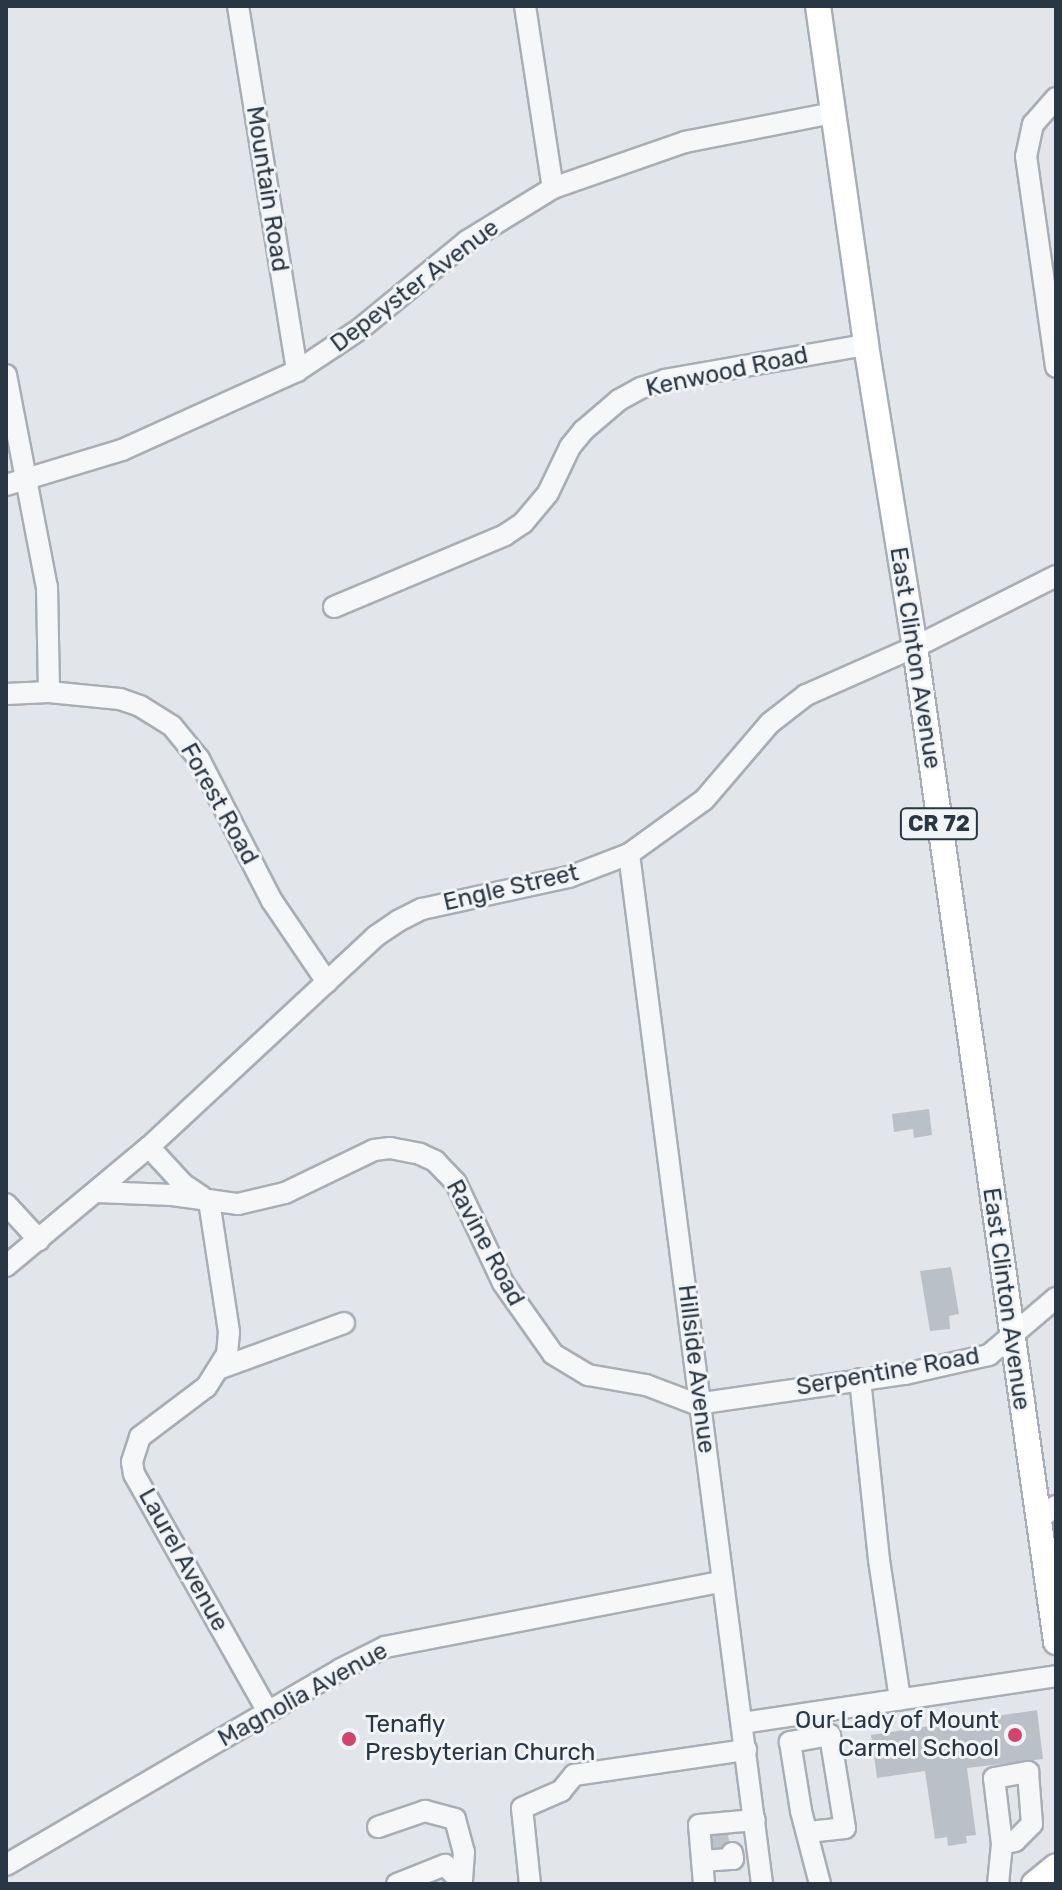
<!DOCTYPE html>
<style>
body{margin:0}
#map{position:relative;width:1062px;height:1890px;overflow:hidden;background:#e2e6eb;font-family:Rubik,sans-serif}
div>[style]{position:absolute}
.building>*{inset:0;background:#b9c0c8}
.minor-tunnel>*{height:20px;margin-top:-10px;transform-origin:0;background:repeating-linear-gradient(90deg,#bdc3c9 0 20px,transparent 0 30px)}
.roads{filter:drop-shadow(2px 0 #a7aeb5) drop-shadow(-2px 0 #a7aeb5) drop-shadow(0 2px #a7aeb5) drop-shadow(0 -2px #a7aeb5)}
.minor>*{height:20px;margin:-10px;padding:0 10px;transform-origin:10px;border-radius:10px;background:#f5f7f9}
.major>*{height:24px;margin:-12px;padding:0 12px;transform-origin:12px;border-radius:12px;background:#fff}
.dots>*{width:22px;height:22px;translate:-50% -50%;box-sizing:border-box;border:4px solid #f2f5f8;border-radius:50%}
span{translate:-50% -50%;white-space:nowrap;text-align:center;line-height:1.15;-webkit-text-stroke:6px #f2f5f8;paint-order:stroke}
.shield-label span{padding:2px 6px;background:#f2f5f8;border:2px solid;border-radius:6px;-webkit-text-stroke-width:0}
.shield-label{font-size:22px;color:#293643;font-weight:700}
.street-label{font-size:24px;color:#293643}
.poi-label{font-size:24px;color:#293643}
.right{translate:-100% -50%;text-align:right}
.left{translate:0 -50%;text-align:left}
.frame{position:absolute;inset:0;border:8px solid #293643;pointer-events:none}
</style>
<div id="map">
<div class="building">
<div style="clip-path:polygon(929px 1109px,932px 1135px,914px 1138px,913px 1129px,894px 1132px,892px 1114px)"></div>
<div style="clip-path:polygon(951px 1267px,959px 1314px,949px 1316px,950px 1329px,930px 1331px,920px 1271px)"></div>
<div style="clip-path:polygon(1037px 1710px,1043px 1759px,967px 1768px,976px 1835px,966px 1836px,967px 1843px,948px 1846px,947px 1837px,935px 1839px,925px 1771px,877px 1778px,871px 1735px)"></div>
</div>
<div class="minor-tunnel">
<div style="left:718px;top:1834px;width:20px;rotate:84deg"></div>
</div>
<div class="roads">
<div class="minor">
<div style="left:238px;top:6px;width:370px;rotate:80.8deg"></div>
<div style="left:525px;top:6px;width:184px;rotate:81.3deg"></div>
<div style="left:1056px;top:98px;width:35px;rotate:131deg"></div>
<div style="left:1033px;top:124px;width:33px;rotate:102deg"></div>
<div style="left:1026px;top:156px;width:213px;rotate:81.9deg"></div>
<div style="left:6px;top:375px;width:216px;rotate:79.1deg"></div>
<div style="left:47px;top:587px;width:105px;rotate:88.9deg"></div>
<div style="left:6px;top:485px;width:121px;rotate:-16.8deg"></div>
<div style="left:122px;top:450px;width:192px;rotate:-24.3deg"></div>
<div style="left:297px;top:371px;width:76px;rotate:-33.7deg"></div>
<div style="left:360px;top:329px;width:139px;rotate:-39.4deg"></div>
<div style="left:467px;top:241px;width:101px;rotate:-31.6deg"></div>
<div style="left:553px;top:188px;width:140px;rotate:-19.2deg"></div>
<div style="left:685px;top:142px;width:151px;rotate:-11.1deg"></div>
<div style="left:334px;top:607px;width:186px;rotate:-22.8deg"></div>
<div style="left:505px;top:535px;width:22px;rotate:-34deg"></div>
<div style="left:523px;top:523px;width:39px;rotate:-50deg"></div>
<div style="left:548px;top:493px;width:51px;rotate:-64.4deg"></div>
<div style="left:570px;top:447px;width:22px;rotate:-51deg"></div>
<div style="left:584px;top:430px;width:46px;rotate:-40.6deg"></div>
<div style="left:619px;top:400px;width:25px;rotate:-29deg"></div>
<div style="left:641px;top:388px;width:25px;rotate:-18deg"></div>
<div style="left:665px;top:380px;width:204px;rotate:-9.9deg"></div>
<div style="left:6px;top:694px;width:43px;rotate:-2.7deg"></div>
<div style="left:49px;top:692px;width:71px;rotate:5.6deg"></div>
<div style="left:120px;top:699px;width:21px;rotate:19deg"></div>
<div style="left:140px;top:706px;width:38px;rotate:32deg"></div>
<div style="left:172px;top:726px;width:43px;rotate:50.7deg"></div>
<div style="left:199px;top:759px;width:160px;rotate:62.8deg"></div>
<div style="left:272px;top:901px;width:98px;rotate:55.8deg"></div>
<div style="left:629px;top:854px;width:1039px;rotate:82.64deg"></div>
<div style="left:149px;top:1147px;width:50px;rotate:47.4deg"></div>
<div style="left:183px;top:1184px;width:23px;rotate:34deg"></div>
<div style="left:97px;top:1192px;width:75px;rotate:2.3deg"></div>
<div style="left:172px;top:1195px;width:67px;rotate:7.8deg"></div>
<div style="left:238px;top:1204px;width:48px;rotate:-13.2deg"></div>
<div style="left:285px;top:1193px;width:99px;rotate:-25.8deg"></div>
<div style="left:374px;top:1150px;width:16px;rotate:-7deg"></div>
<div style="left:390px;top:1148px;width:31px;rotate:11deg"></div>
<div style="left:420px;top:1154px;width:17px;rotate:25deg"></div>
<div style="left:435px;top:1161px;width:30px;rotate:46deg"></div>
<div style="left:456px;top:1183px;width:110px;rotate:64.8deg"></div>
<div style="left:503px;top:1283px;width:87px;rotate:54.8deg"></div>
<div style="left:553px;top:1354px;width:41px;rotate:31deg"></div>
<div style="left:588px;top:1375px;width:59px;rotate:9.8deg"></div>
<div style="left:646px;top:1385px;width:53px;rotate:20.8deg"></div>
<div style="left:696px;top:1404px;width:211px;rotate:-8.2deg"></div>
<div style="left:905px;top:1374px;width:86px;rotate:-12.7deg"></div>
<div style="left:989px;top:1355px;width:88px;rotate:-40.4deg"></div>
<div style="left:209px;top:1201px;width:133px;rotate:81.3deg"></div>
<div style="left:229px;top:1332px;width:22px;rotate:95deg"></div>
<div style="left:227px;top:1354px;width:39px;rotate:122deg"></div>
<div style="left:206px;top:1387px;width:83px;rotate:142.9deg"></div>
<div style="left:140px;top:1437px;width:26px;rotate:108deg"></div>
<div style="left:132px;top:1462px;width:12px;rotate:81deg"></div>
<div style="left:134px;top:1474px;width:273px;rotate:60.6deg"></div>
<div style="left:6px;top:1204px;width:49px;rotate:47.5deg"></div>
<div style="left:6px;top:1266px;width:186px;rotate:-39.8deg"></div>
<div style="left:149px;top:1147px;width:310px;rotate:-42.9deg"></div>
<div style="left:376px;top:936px;width:27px;rotate:-34deg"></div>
<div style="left:398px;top:921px;width:27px;rotate:-27deg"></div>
<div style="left:422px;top:909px;width:150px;rotate:-12.3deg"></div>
<div style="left:569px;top:877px;width:64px;rotate:-21deg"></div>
<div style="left:629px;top:854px;width:92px;rotate:-35.8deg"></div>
<div style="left:704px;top:800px;width:101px;rotate:-49.4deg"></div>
<div style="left:770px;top:723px;width:46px;rotate:-37.9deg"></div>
<div style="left:806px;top:695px;width:119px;rotate:-23.8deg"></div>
<div style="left:915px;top:647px;width:158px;rotate:-26.7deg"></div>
<div style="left:221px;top:1368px;width:131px;rotate:-20.1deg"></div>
<div style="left:860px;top:1379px;width:182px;rotate:84deg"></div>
<div style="left:879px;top:1560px;width:141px;rotate:81.4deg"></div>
<div style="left:1038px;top:1520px;width:23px;rotate:-38deg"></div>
<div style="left:743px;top:1723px;width:317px;rotate:-8.5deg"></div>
<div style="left:378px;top:1827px;width:50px;rotate:-18.8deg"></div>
<div style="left:425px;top:1811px;width:31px;rotate:15deg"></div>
<div style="left:455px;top:1819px;width:34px;rotate:75deg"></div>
<div style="left:464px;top:1852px;width:32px;rotate:94deg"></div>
<div style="left:808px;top:1832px;width:37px;rotate:-6deg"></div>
<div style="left:845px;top:1828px;width:94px;rotate:-99.2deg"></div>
<div style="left:830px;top:1735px;width:41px;rotate:170.1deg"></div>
<div style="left:790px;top:1742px;width:70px;rotate:80.9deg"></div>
<div style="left:801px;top:1811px;width:75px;rotate:75.4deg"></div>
<div style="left:702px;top:1861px;width:31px;rotate:-4deg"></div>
<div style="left:733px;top:1859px;width:6px;rotate:-99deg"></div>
<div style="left:6px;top:1865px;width:388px;rotate:-30.3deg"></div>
<div style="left:341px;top:1669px;width:49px;rotate:-26.6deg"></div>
<div style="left:385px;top:1647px;width:344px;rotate:-11deg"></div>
<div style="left:397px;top:1884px;width:52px;rotate:-21.6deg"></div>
<div style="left:445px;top:1865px;width:25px;rotate:47deg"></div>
<div style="left:530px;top:1884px;width:76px;rotate:-96deg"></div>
<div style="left:522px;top:1808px;width:43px;rotate:-23.6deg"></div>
<div style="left:561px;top:1791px;width:21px;rotate:-51deg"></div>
<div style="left:574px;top:1775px;width:174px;rotate:-8.3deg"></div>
<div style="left:704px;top:1884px;width:59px;rotate:-94.8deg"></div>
<div style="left:699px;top:1825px;width:56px;rotate:-5.1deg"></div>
<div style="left:998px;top:1884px;width:40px;rotate:-84.3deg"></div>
<div style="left:1002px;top:1844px;width:66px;rotate:-96.9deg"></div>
<div style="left:994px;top:1778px;width:35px;rotate:-10deg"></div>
<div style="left:1028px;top:1772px;width:52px;rotate:85.6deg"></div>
<div style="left:1032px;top:1824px;width:24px;rotate:135deg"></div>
<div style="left:1015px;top:1841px;width:13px;rotate:167deg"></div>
</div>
<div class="major">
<div style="left:818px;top:6px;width:342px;rotate:81.9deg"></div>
<div style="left:866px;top:345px;width:306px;rotate:80.8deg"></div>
<div style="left:915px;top:647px;width:1005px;rotate:81.93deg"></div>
<div style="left:1034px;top:1884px;width:28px;rotate:-39deg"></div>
</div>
</div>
<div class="dots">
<div style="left:1015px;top:1735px;background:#d2446c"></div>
<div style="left:349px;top:1739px;background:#d2446c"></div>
</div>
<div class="shield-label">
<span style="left:939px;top:824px">CR 72</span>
</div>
<div class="street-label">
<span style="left:267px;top:189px;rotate:81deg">Mountain Road</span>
<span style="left:415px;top:286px;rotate:-37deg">Depeyster Avenue</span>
<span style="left:727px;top:372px;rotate:-12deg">Kenwood Road</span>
<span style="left:915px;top:658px;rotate:81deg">East Clinton Avenue</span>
<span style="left:219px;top:804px;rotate:61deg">Forest Road</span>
<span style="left:511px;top:888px;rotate:-13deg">Engle Street</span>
<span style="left:485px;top:1243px;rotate:62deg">Ravine Road</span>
<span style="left:1006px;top:1299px;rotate:82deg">East Clinton Avenue</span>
<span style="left:696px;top:1369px;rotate:83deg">Hillside Avenue</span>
<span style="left:888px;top:1372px;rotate:-10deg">Serpentine Road</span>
<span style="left:183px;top:1560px;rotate:61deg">Laurel Avenue</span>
<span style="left:303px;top:1695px;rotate:-29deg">Magnolia Avenue</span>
</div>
<div class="poi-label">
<span class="right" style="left:999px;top:1735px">Our Lady of Mount<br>Carmel School</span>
<span class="left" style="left:365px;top:1739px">Tenafly<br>Presbyterian Church</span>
</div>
<div class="frame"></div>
</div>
